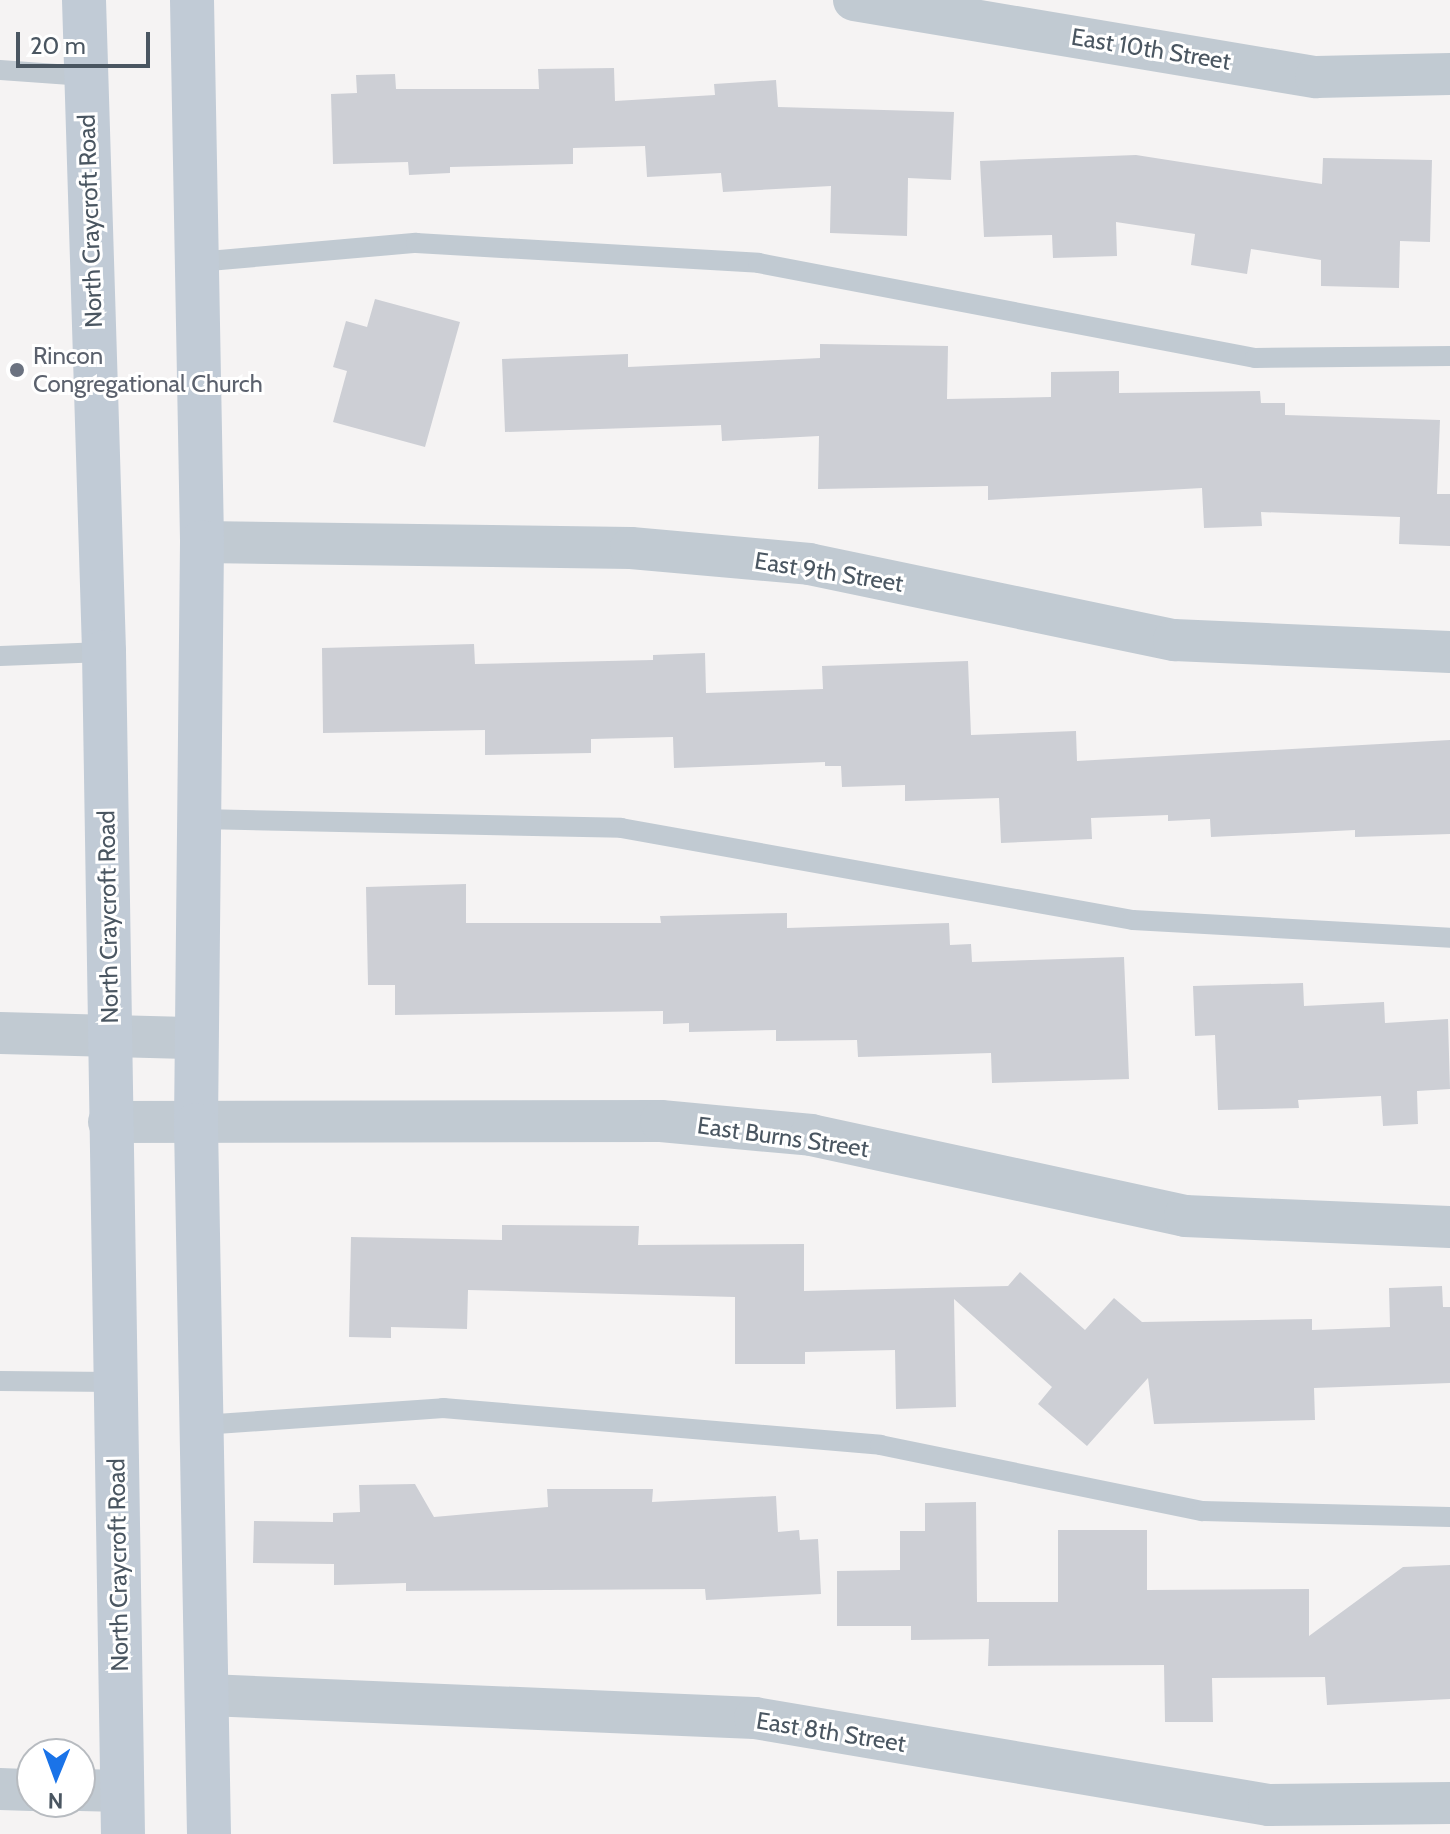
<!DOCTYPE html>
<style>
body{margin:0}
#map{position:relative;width:1450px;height:1834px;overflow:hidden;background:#f5f3f3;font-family:Cabin,sans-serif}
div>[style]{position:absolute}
.building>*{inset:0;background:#cdcfd5}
.lane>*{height:20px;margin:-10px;padding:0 10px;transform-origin:10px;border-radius:10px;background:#c1cad2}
.street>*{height:42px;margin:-21px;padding:0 21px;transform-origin:21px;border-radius:21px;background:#c1cad2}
.secondary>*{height:44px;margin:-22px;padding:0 22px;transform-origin:22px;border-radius:22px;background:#c1cbd6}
.dots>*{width:22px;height:22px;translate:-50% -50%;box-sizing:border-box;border:4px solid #fff;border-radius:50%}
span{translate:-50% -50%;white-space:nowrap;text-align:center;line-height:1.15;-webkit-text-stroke:6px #fff;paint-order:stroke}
.street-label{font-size:24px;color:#4a5661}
.worship-label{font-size:24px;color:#5b616d}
.left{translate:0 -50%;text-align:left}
.north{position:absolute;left:16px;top:1738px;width:80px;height:80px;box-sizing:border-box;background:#fff;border:2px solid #b7bbc0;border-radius:50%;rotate:181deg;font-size:22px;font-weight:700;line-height:32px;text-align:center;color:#4a5661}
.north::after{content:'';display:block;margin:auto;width:28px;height:36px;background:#1a73e8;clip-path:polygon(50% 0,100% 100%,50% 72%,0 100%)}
.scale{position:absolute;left:16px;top:32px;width:134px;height:36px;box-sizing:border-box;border:4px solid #4a5661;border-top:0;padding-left:10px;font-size:24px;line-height:28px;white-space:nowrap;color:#4a5661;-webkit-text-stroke:6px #fff;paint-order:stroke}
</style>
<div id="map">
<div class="building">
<div style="clip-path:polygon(614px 68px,615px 101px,715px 95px,714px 84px,776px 80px,778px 107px,954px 112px,951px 180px,908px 178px,907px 236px,830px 233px,831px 186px,723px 192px,721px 173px,647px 177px,645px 146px,573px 148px,573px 164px,450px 167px,450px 173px,409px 175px,408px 162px,333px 164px,331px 94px,357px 93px,356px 75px,395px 74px,396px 89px,539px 89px,538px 69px)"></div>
<div style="clip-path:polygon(1136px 155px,1322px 184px,1323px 158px,1432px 160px,1430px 242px,1400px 241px,1399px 288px,1321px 286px,1321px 260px,1251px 249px,1247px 274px,1191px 265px,1195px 234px,1116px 222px,1117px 256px,1053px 258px,1052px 235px,984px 237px,980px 161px)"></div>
<div style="clip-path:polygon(375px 299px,460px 322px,425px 447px,333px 422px,347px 371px,333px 367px,346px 321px,367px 327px)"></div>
<div style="clip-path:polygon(820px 344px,948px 346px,947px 399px,1051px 397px,1051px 372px,1119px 371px,1119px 393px,1260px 391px,1261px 403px,1285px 403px,1285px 415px,1440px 420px,1437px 494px,1450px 494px,1450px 546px,1399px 544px,1400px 517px,1261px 512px,1262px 526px,1204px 528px,1202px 488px,988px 500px,988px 486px,818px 489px,819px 436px,722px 441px,721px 425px,505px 432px,502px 359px,628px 354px,628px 367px,820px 358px)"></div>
<div style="clip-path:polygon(474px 644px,475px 664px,653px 660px,653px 655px,705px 653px,706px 693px,823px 689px,822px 666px,968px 661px,971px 735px,1076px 731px,1077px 761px,1450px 740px,1450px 834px,1355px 837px,1355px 830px,1211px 837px,1210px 819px,1168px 821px,1168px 815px,1091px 818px,1092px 839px,1001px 843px,999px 798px,905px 801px,905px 785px,842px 787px,841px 766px,825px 766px,825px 762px,674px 768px,673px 737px,591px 739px,591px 753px,485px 755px,485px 730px,323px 733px,322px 648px)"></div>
<div style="clip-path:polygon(466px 884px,466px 923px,661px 923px,660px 916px,787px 913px,787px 928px,949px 923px,950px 945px,971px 944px,972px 962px,1124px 957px,1129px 1079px,992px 1083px,991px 1053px,858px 1057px,857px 1040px,776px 1041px,776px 1030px,689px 1032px,689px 1023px,663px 1024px,663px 1011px,395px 1015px,395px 985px,368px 985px,366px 887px)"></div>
<div style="clip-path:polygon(1303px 983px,1304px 1006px,1384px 1002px,1385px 1023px,1448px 1019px,1450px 1089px,1417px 1091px,1418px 1124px,1383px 1126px,1381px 1096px,1298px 1100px,1299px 1108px,1218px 1110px,1215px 1035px,1195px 1036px,1193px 986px)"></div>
<div style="clip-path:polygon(502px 1225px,639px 1226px,638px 1245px,804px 1244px,804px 1291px,1008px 1286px,1020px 1272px,1085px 1330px,1114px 1298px,1142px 1322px,1312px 1319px,1312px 1330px,1390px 1327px,1389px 1288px,1442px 1286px,1443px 1307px,1450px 1307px,1450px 1383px,1314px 1388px,1315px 1420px,1154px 1424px,1148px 1378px,1087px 1446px,1038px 1404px,1052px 1387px,954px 1299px,956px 1407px,896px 1409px,895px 1350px,805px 1352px,805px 1364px,735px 1364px,735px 1297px,468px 1290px,467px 1329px,391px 1327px,391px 1338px,349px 1337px,351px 1237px,502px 1240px)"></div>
<div style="clip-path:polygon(415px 1484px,434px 1517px,548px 1507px,547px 1489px,653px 1489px,652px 1502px,776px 1496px,778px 1532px,799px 1530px,800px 1540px,818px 1539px,821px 1594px,706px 1600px,705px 1589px,406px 1591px,406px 1583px,334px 1585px,334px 1564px,253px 1563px,254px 1521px,333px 1522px,333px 1513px,360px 1512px,359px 1485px)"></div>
<div style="clip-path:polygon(976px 1502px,977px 1602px,1058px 1602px,1058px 1530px,1147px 1530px,1147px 1590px,1309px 1589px,1309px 1636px,1403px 1567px,1450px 1565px,1450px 1699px,1327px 1705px,1325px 1677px,1212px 1678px,1213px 1722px,1165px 1722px,1164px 1665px,988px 1666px,989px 1639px,911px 1640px,911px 1626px,837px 1626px,837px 1571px,900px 1570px,900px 1531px,925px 1531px,925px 1503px)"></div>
</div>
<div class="lane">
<div style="left:0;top:70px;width:85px;rotate:4deg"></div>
<div style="left:197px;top:262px;width:220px;rotate:-5deg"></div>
<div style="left:416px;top:243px;width:343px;rotate:3.3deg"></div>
<div style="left:758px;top:263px;width:506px;rotate:10.82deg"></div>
<div style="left:1255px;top:358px;width:195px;rotate:-0.6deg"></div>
<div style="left:0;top:656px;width:104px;rotate:-2.2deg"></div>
<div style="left:200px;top:819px;width:421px;rotate:1.2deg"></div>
<div style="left:621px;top:828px;width:520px;rotate:10.19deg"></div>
<div style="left:1133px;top:920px;width:318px;rotate:3.2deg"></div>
<div style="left:0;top:1381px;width:115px;rotate:0.5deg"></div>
<div style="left:202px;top:1425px;width:242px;rotate:-4deg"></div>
<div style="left:443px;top:1408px;width:439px;rotate:4.8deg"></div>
<div style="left:880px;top:1445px;width:329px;rotate:11.6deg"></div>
<div style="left:1202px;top:1511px;width:248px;rotate:1.4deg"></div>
</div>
<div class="street">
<div style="left:854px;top:0;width:468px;rotate:9.5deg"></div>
<div style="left:1316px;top:77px;width:134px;rotate:-1.3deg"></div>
<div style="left:202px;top:542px;width:429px;rotate:0.8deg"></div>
<div style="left:631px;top:548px;width:179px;rotate:5.1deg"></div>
<div style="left:809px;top:564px;width:373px;rotate:11.8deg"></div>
<div style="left:1174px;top:640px;width:276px;rotate:2.5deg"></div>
<div style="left:0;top:1033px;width:197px;rotate:1.5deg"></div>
<div style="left:109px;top:1122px;width:552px;rotate:-0.1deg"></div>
<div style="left:661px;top:1121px;width:151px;rotate:5.3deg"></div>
<div style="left:811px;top:1135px;width:383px;rotate:12.2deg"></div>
<div style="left:1185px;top:1216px;width:265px;rotate:2.4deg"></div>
<div style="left:208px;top:1695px;width:547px;rotate:2.41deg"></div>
<div style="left:755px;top:1718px;width:521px;rotate:9.61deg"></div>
<div style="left:1269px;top:1805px;width:181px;rotate:-0.6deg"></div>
<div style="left:0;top:1789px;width:32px;rotate:2deg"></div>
<div style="left:80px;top:1790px;width:42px;rotate:1.4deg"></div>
</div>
<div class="secondary">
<div style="left:84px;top:0;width:652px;rotate:88.24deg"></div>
<div style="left:104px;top:652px;width:1182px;rotate:89.08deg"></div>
<div style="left:192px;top:0;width:542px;rotate:88.94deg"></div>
<div style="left:202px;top:542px;width:583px;rotate:90.59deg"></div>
<div style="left:196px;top:1125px;width:709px;rotate:88.95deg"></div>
</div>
<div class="dots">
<div style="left:17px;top:370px;background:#6b7280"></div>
</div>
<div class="street-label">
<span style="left:1151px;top:49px;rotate:9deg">East 10th Street</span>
<span style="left:90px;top:221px;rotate:-92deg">North Craycroft Road</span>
<span style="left:829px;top:572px;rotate:9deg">East 9th Street</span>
<span style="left:108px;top:917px;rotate:-91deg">North Craycroft Road</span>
<span style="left:783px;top:1137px;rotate:8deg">East Burns Street</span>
<span style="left:118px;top:1565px;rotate:-91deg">North Craycroft Road</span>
<span style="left:831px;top:1732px;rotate:9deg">East 8th Street</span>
</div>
<div class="worship-label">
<span class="left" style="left:33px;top:370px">Rincon<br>Congregational Church</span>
</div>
<div class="north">N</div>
<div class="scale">20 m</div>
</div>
